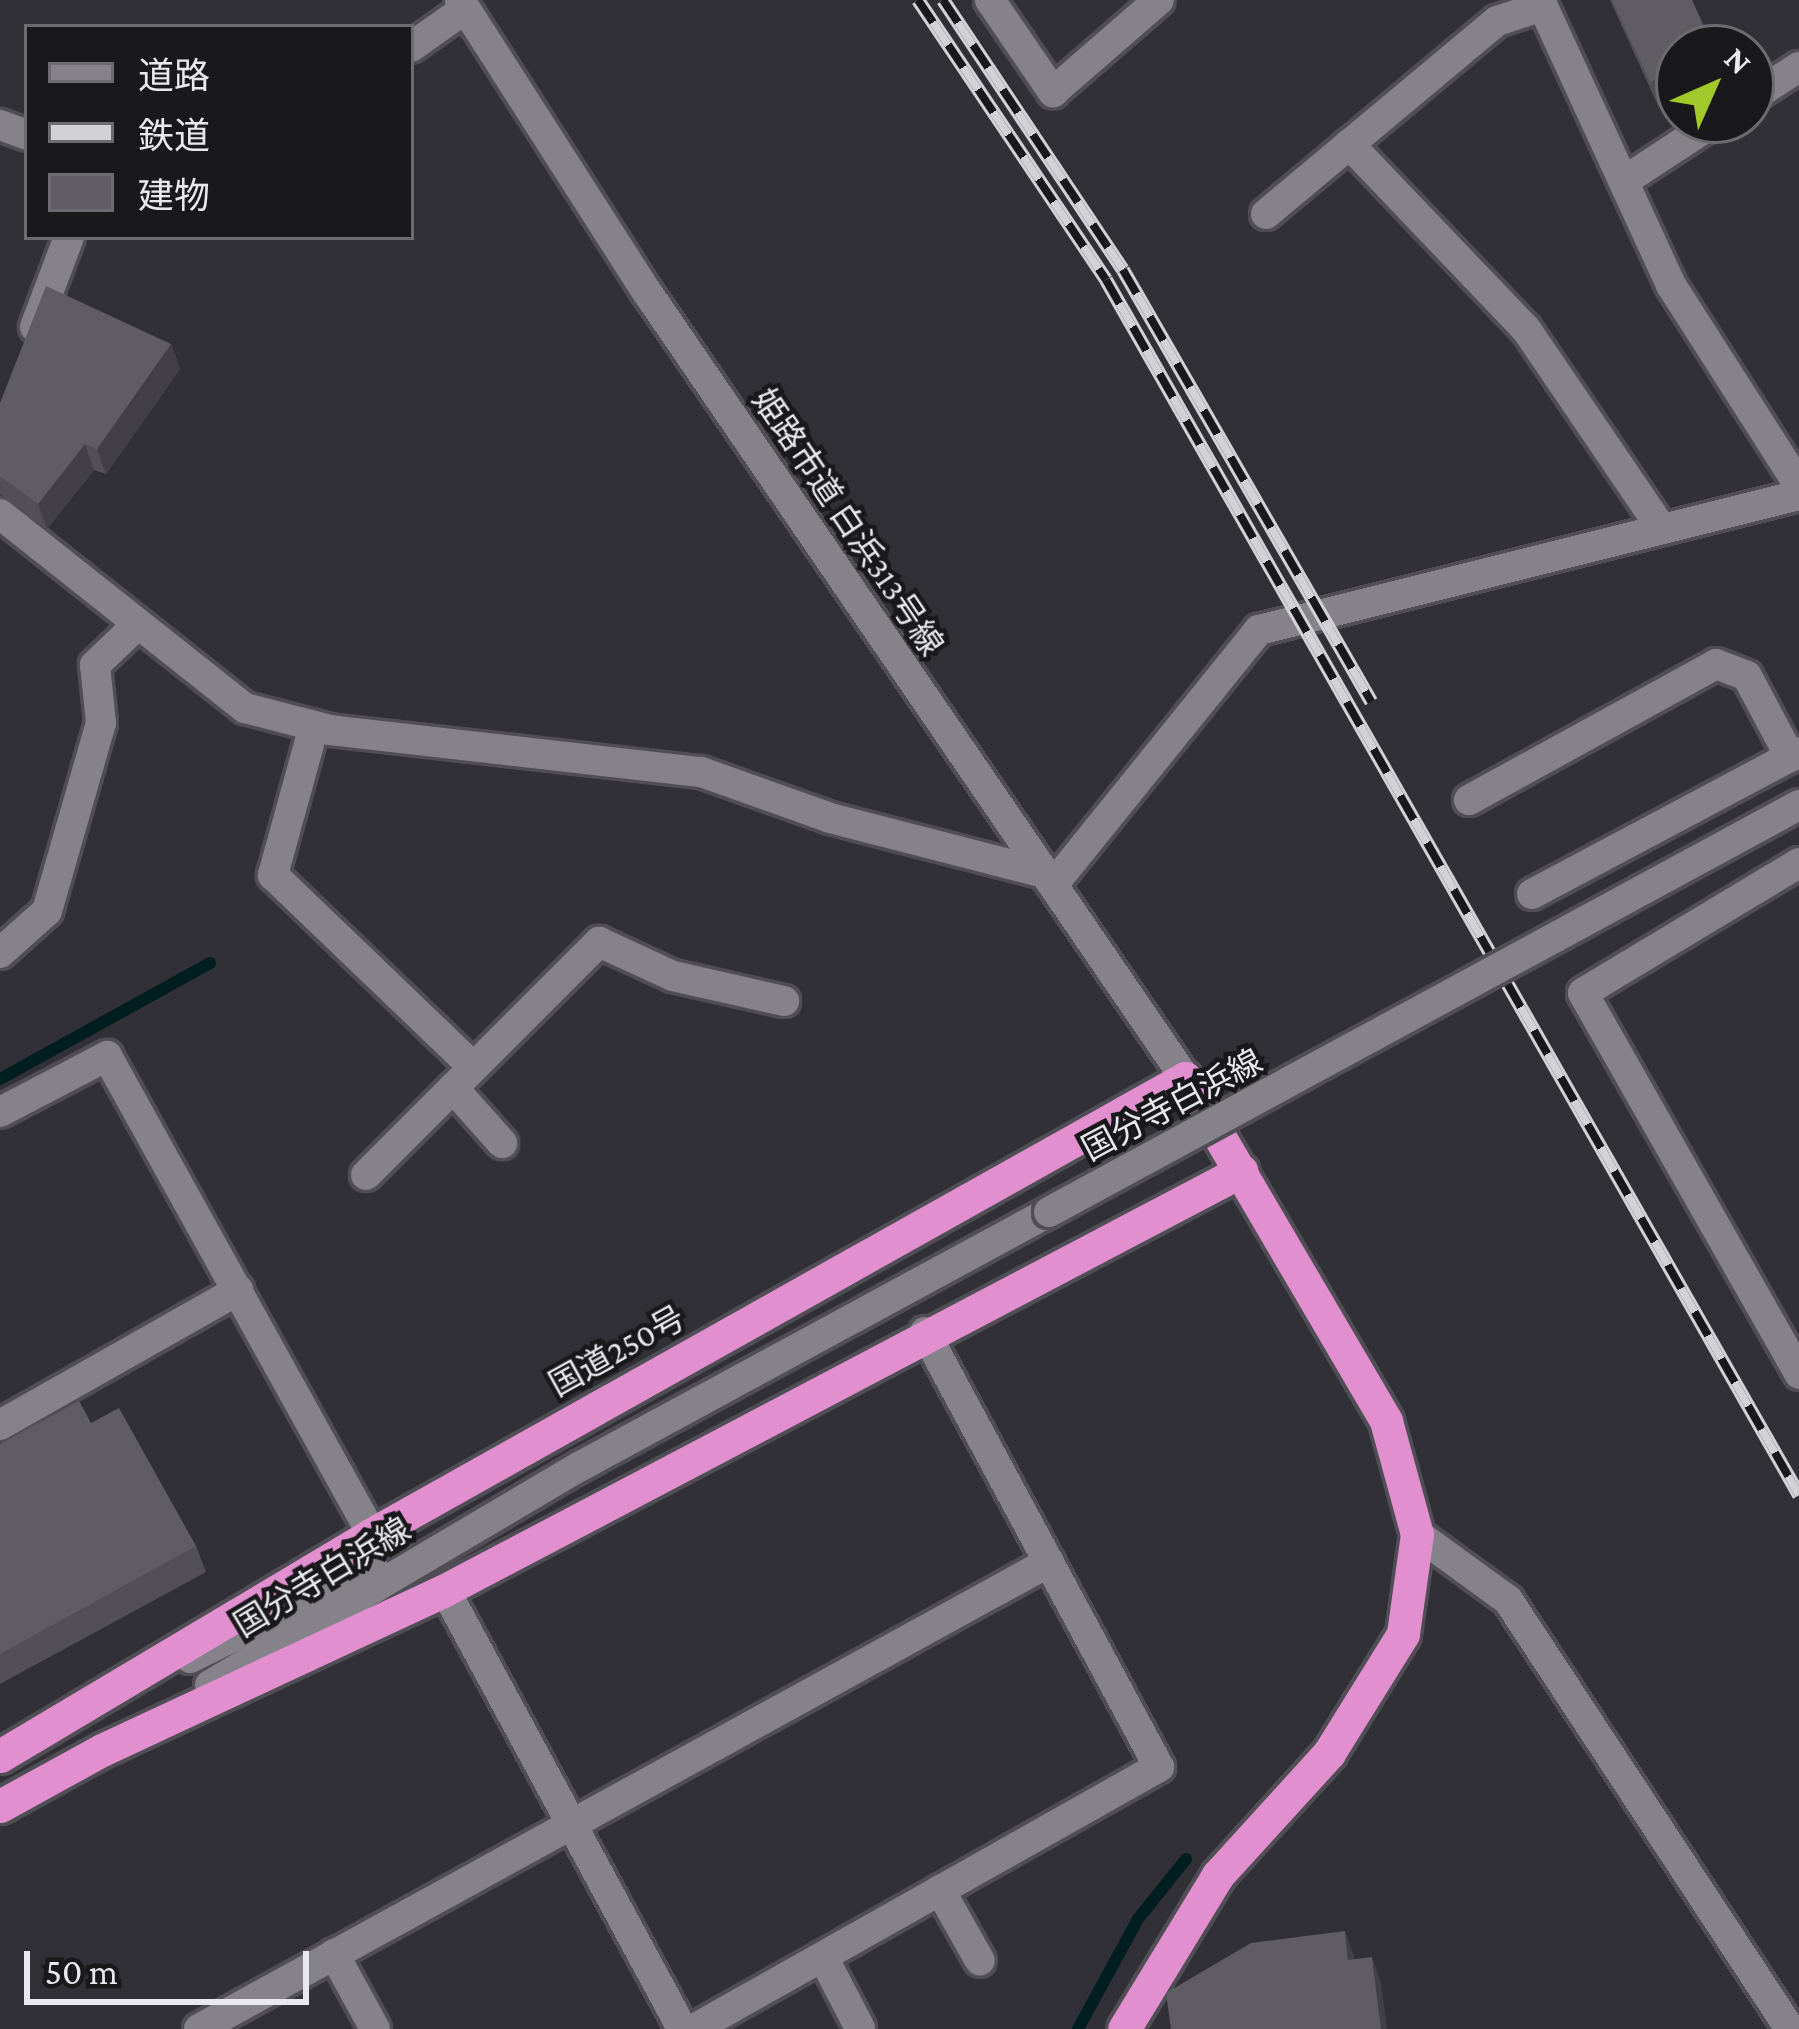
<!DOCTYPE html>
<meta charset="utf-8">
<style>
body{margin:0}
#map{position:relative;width:1799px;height:2029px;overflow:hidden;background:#323037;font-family:"Crimson Pro","Noto Sans JP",serif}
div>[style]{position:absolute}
.stream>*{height:12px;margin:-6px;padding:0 6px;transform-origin:6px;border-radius:6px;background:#001d20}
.roads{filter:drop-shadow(3px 0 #504e54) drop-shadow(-3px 0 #504e54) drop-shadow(0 3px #504e54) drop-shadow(0 -3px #504e54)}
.minor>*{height:30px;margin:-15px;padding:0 15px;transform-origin:15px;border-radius:15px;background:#85828a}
.tertiary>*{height:30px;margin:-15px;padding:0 15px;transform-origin:15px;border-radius:15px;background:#85828a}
.secondary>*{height:30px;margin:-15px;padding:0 15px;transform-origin:15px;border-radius:15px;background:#85828a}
.trunk>*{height:33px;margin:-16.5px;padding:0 16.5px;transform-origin:16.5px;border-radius:16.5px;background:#e28fd0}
.rail>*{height:14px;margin-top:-7px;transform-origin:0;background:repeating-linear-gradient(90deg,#19181b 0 27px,#d2d1d6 0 54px);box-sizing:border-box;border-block:3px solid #d2d1d6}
.bridges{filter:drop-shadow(3px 0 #504e54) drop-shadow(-3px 0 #504e54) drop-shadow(0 3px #504e54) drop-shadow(0 -3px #504e54)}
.secondary-bridge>*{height:30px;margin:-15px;padding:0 15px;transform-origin:15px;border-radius:15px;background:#85828a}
.wall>*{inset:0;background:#524f56}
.shaded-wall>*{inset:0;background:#424046}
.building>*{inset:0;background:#5f5c64}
span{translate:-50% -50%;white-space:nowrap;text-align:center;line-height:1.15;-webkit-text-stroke:9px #19181b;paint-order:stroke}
.street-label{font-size:33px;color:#e9e8ed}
.legend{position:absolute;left:24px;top:24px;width:390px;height:216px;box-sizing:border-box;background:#19181b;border:3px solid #6c6b6f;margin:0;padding:15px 21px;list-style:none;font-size:36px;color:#e9e8ed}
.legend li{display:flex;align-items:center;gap:24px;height:60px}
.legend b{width:60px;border:3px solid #6c6b6f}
.north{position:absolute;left:1655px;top:24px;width:120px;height:120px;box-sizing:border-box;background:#19181b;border:3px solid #6c6b6f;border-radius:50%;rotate:45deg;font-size:33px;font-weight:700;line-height:48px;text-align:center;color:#e9e8ed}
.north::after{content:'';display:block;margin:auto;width:42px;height:54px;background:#a1c92a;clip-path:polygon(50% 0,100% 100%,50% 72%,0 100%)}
.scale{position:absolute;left:24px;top:1951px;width:285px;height:54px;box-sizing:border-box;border:6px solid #e9e8ed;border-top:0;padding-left:15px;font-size:36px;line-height:42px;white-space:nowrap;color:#e9e8ed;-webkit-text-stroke:9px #19181b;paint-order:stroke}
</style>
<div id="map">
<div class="stream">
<div style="left:0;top:1079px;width:240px;rotate:-28.9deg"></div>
<div style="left:1078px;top:2029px;width:125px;rotate:-61.4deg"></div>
<div style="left:1138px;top:1919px;width:77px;rotate:-51.3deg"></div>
</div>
<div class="roads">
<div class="minor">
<div style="left:990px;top:0;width:112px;rotate:55.6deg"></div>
<div style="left:1053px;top:92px;width:140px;rotate:-41deg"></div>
<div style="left:1540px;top:0;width:314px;rotate:65.3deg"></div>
<div style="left:1671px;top:285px;width:237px;rotate:57.4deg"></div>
<div style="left:411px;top:47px;width:66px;rotate:-35.1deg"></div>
<div style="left:1751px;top:98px;width:57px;rotate:-32.9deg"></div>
<div style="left:0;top:125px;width:29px;rotate:20deg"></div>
<div style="left:1349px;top:144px;width:256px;rotate:46.3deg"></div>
<div style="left:1526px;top:329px;width:242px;rotate:55.8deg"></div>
<div style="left:1627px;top:179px;width:108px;rotate:-33.2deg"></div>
<div style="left:1266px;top:214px;width:301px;rotate:-39.9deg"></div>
<div style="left:1497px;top:21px;width:48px;rotate:-18.1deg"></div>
<div style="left:35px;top:327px;width:96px;rotate:-69.3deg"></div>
<div style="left:0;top:514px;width:313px;rotate:38.4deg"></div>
<div style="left:245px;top:708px;width:88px;rotate:14.5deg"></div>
<div style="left:330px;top:730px;width:373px;rotate:6.5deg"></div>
<div style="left:701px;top:772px;width:137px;rotate:19.6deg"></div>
<div style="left:830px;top:818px;width:221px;rotate:14.4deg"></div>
<div style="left:314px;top:726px;width:155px;rotate:105.4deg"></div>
<div style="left:273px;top:875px;width:277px;rotate:43.8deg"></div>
<div style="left:1469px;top:800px;width:282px;rotate:-28.8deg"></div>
<div style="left:1716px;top:664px;width:33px;rotate:21deg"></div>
<div style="left:1747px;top:676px;width:92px;rotate:62deg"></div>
<div style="left:1799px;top:863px;width:252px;rotate:149deg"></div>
<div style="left:1583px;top:993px;width:438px;rotate:60.4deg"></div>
<div style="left:1053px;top:885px;width:328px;rotate:-51.1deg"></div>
<div style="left:1259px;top:630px;width:557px;rotate:-14.04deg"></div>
<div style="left:1532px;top:894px;width:302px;rotate:-28deg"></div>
<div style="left:0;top:953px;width:63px;rotate:-41.8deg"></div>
<div style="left:47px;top:911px;width:196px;rotate:-74deg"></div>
<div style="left:101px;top:723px;width:58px;rotate:-95.9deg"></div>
<div style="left:95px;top:665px;width:57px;rotate:-43.6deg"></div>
<div style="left:453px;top:1088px;width:74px;rotate:48.3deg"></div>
<div style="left:0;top:1112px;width:121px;rotate:-27.6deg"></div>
<div style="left:107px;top:1056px;width:547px;rotate:61deg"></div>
<div style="left:366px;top:1175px;width:330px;rotate:-45deg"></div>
<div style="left:599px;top:942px;width:81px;rotate:24.7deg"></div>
<div style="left:673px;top:976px;width:114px;rotate:12.7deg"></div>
<div style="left:0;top:1425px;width:274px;rotate:-29.5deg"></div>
<div style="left:445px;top:1590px;width:499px;rotate:61.6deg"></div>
<div style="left:940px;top:1890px;width:81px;rotate:60.6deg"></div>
<div style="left:334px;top:1954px;width:85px;rotate:61.3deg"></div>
<div style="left:823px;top:1957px;width:80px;rotate:62.5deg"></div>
<div style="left:199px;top:2029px;width:970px;rotate:-28.78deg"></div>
<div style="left:694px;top:2029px;width:534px;rotate:-29.4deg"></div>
<div style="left:1159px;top:1767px;width:494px;rotate:-118.3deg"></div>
</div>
<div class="tertiary">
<div style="left:460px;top:0;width:347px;rotate:57.4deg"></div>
<div style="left:647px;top:292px;width:952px;rotate:55.61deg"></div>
<div style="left:1417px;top:1534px;width:112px;rotate:36deg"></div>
<div style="left:1508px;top:1600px;width:513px;rotate:56.68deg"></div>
</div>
<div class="secondary">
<div style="left:190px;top:1658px;width:204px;rotate:-26.2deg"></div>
<div style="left:210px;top:1685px;width:429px;rotate:-30.6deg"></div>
<div style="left:579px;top:1467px;width:535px;rotate:-28.48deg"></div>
</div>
<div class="trunk">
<div style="left:0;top:1756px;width:433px;rotate:-30.8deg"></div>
<div style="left:372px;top:1534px;width:932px;rotate:-29.29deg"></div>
<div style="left:1185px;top:1078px;width:398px;rotate:59.6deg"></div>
<div style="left:1386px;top:1421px;width:117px;rotate:74.7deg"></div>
<div style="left:1417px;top:1534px;width:101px;rotate:98deg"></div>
<div style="left:1403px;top:1634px;width:140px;rotate:121.9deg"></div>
<div style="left:1329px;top:1753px;width:165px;rotate:132.3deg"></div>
<div style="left:1218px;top:1875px;width:180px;rotate:121.4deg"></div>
<div style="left:0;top:1806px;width:116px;rotate:-28.8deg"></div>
<div style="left:102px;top:1750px;width:378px;rotate:-25deg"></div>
<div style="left:445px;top:1590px;width:900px;rotate:-27.76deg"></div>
</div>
</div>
<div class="rail">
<div style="left:918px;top:0;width:337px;rotate:56.1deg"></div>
<div style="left:1106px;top:280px;width:1399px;rotate:60.3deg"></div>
<div style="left:943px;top:0;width:324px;rotate:56.3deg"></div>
<div style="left:1123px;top:270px;width:498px;rotate:60.1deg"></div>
</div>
<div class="bridges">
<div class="secondary-bridge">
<div style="left:1049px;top:1212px;width:853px;rotate:-28.49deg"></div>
</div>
</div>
<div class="wall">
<div style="clip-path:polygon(1610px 0,1692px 0,1679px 48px,1679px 99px,1659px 108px)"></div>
<div style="clip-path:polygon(171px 344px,180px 369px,106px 474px,94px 470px,47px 529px,0 494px,0 403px)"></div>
<div style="clip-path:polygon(91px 1423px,196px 1546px,206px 1572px,0 1684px,0 1444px)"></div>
</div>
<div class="shaded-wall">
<div style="clip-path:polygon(171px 344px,180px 369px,106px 474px,97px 449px)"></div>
<div style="clip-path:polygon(85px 444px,94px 470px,47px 529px,38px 504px)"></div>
<div style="clip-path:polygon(1345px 1931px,1354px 1956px,1358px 1986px,1348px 1960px)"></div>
<div style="clip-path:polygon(1372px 1957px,1381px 1983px,1387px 2029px,1381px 2029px)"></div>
</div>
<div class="building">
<div style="clip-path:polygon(1612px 0,1692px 0,1714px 48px,1679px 48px,1679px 69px,1650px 82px)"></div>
<div style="clip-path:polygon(46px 286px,171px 344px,97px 449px,85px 444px,38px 504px,0 476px,0 403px)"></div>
<div style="clip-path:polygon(79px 1401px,91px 1423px,119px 1408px,196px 1546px,0 1654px,0 1444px)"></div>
<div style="clip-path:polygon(1345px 1931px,1348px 1960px,1372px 1957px,1381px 2029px,1171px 2029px,1166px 1993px,1251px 1943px)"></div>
</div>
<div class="street-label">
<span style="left:848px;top:522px;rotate:56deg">姫路市道 白浜313号線</span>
<span style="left:1172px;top:1105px;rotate:-28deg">国分寺白浜線</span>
<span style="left:617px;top:1351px;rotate:-29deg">国道250号</span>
<span style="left:322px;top:1577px;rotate:-31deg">国分寺白浜線</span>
</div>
<ul class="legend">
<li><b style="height:15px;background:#85828a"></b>道路</li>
<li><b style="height:15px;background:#d2d1d6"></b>鉄道</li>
<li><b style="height:33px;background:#5f5c64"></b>建物</li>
</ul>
<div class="north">N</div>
<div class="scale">50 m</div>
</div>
